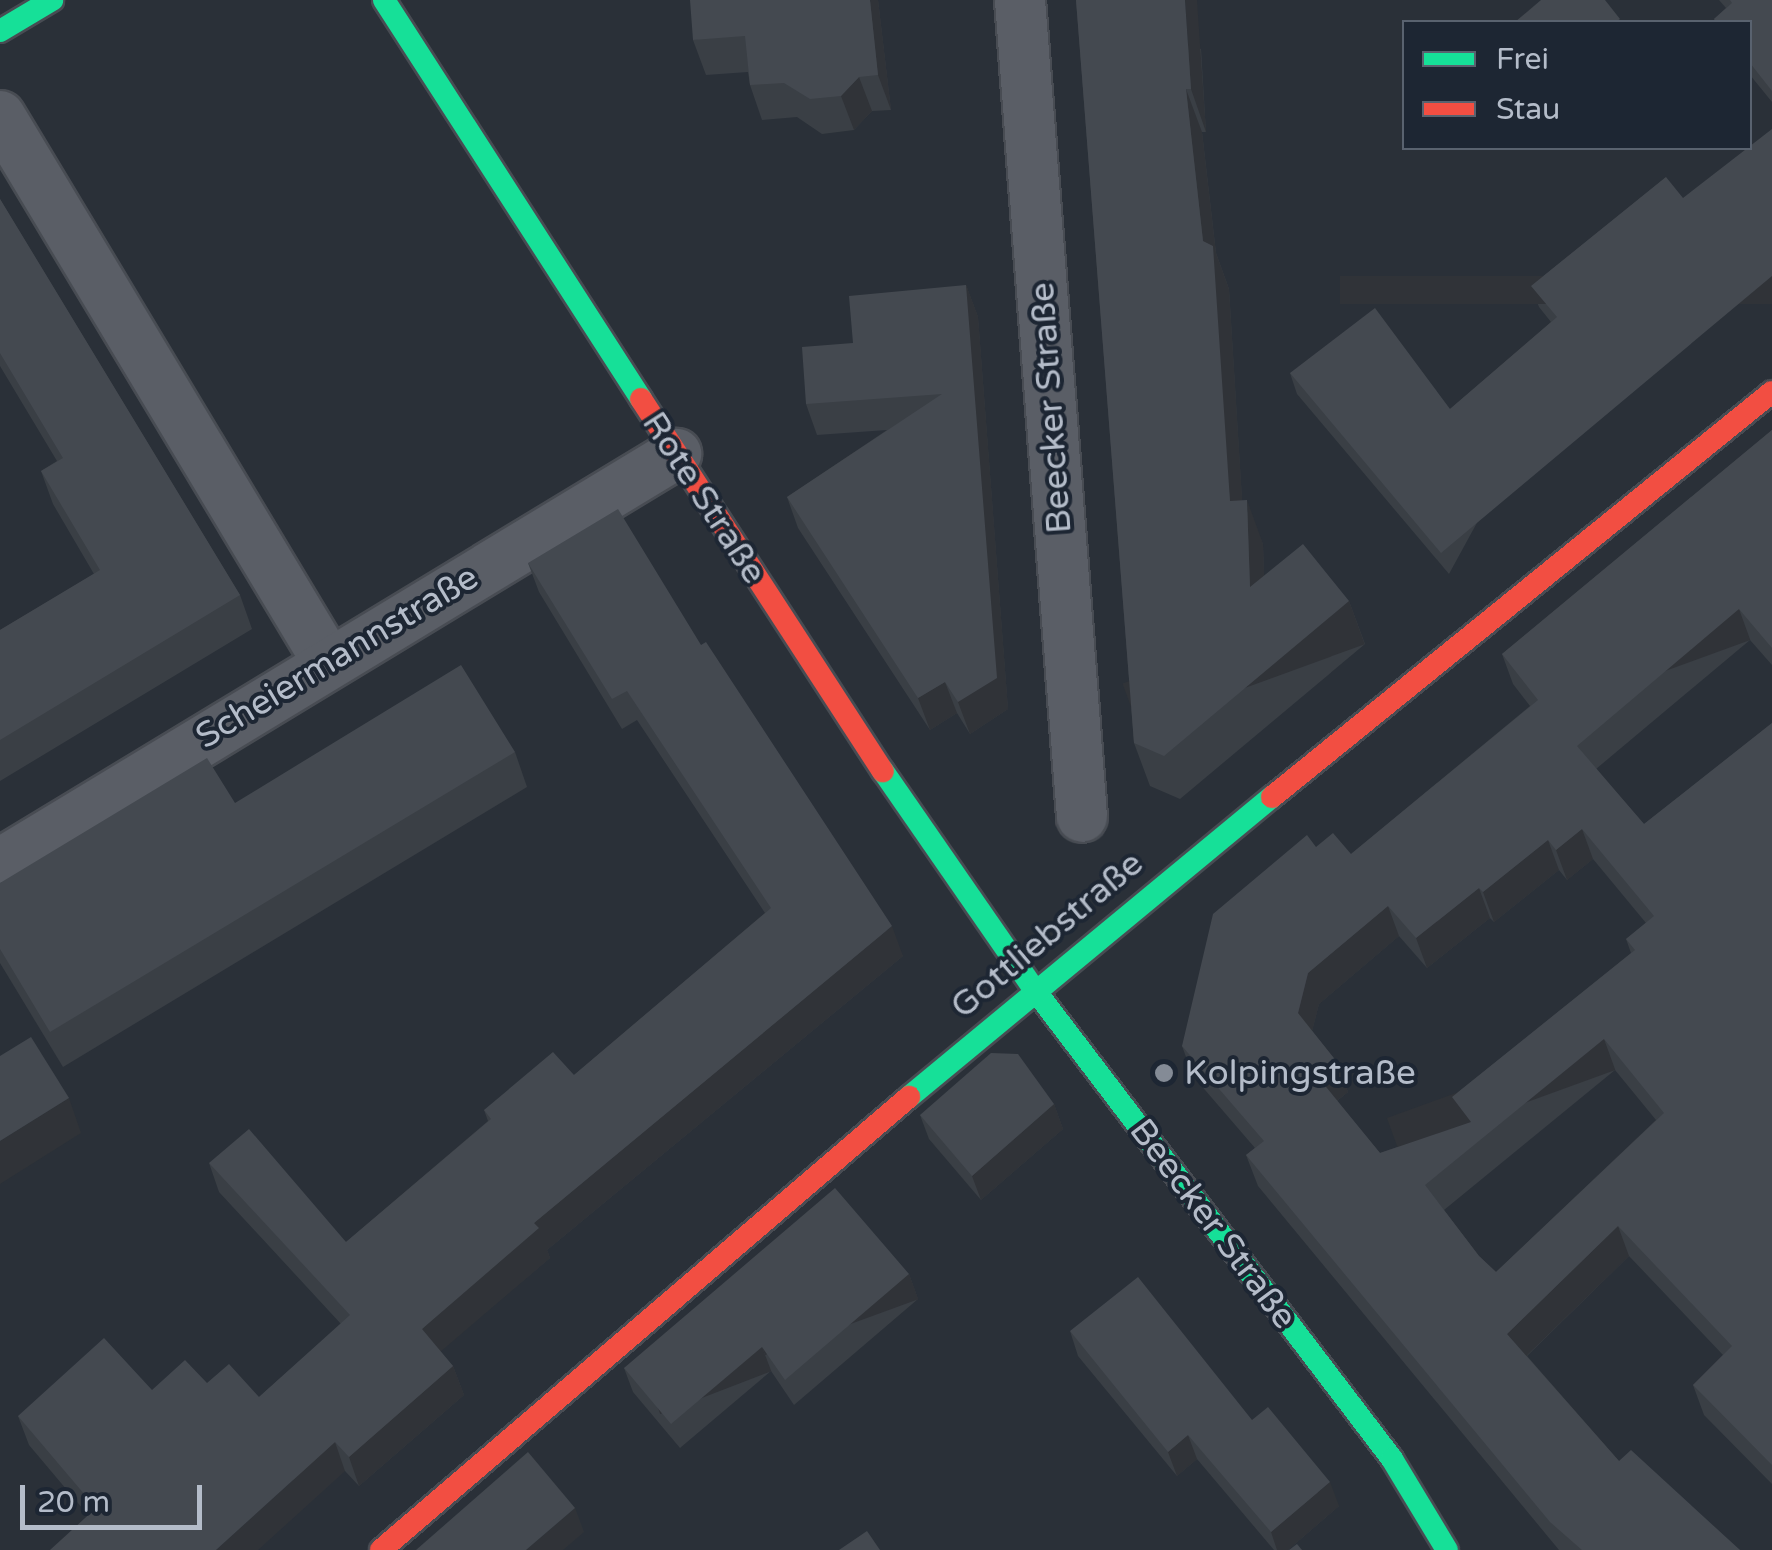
<!DOCTYPE html>
<meta charset="utf-8">
<style>
body{margin:0}
#map{position:relative;width:1772px;height:1550px;overflow:hidden;background:#2a3038;font-family:"Varela Round",sans-serif}
div>[style]{position:absolute}
.roads{filter:drop-shadow(2px 0 #484c53) drop-shadow(-2px 0 #484c53) drop-shadow(0 2px #484c53) drop-shadow(0 -2px #484c53)}
.street>*{height:50px;margin:-25px;padding:0 25px;transform-origin:25px;border-radius:25px;background:#5a5e66}
.fast>*{height:22px;margin:-11px;padding:0 11px;transform-origin:11px;border-radius:11px;background:#16e098}
.jam>*{height:22px;margin:-11px;padding:0 11px;transform-origin:11px;border-radius:11px;background:#f24e42}
.wall>*{inset:0;background:#3a3f45}
.shaded-wall>*{inset:0;background:#303338;transform-origin:0 0}
.building>*{inset:0;background:#444950}
.dots>*{width:28px;height:28px;translate:-50% -50%;box-sizing:border-box;border:5px solid #1d2633;border-radius:50%}
span{translate:-50% -50%;white-space:nowrap;text-align:center;line-height:1.15;-webkit-text-stroke:8px #1d2633;paint-order:stroke}
.street-label{font-size:35px;color:#b4bcc9}
.poi-label{font-size:35px;color:#b4bcc9}
.left{translate:0 -50%;text-align:left}
.legend{position:absolute;left:1402px;top:20px;width:350px;height:130px;box-sizing:border-box;background:#1d2633;border:2px solid #59626f;margin:0;padding:12px 18px;list-style:none;font-size:30px;color:#b4bcc9}
.legend li{display:flex;align-items:center;gap:20px;height:50px}
.legend b{width:50px;border:2px solid #59626f}
.scale{position:absolute;left:20px;top:1485px;width:182px;height:45px;box-sizing:border-box;border:5px solid #b4bcc9;border-top:0;padding-left:12px;font-size:30px;line-height:35px;white-space:nowrap;color:#b4bcc9;-webkit-text-stroke:8px #1d2633;paint-order:stroke}
</style>
<div id="map">
<div class="roads">
<div class="street">
<div style="left:1020px;top:0;width:819px;rotate:85.66deg"></div>
<div style="left:0;top:116px;width:637px;rotate:59.01deg"></div>
<div style="left:0;top:864px;width:791px;rotate:-31.24deg"></div>
</div>
<div class="fast">
<div style="left:384px;top:0;width:475px;rotate:57.2deg"></div>
<div style="left:0;top:31px;width:61px;rotate:-30.8deg"></div>
<div style="left:883px;top:771px;width:265px;rotate:55.3deg"></div>
<div style="left:1034px;top:989px;width:591px;rotate:52.7deg"></div>
<div style="left:1392px;top:1459px;width:106px;rotate:58.9deg"></div>
<div style="left:909px;top:1097px;width:471px;rotate:-39.6deg"></div>
</div>
<div class="jam">
<div style="left:641px;top:399px;width:444px;rotate:57deg"></div>
<div style="left:1272px;top:797px;width:643px;rotate:-39.01deg"></div>
<div style="left:381px;top:1550px;width:696px;rotate:-40.63deg"></div>
</div>
</div>
<div class="wall">
<div style="clip-path:polygon(878px 0,891px 110px,872px 111px,854px 130px,822px 134px,797px 117px,762px 120px,750px 85px,748px 72px,706px 75px,693px 40px)"></div>
<div style="clip-path:polygon(1076px 0,1201px 49px,1206px 132px,1202px 132px,1216px 253px,1229px 289px,1242px 500px,1263px 544px,1264px 576px,1349px 601px,1365px 644px,1180px 799px,1150px 786px,1134px 743px)"></div>
<div style="clip-path:polygon(1719px 0,1772px 0,1772px 102px,1750px 75px,1750px 22px,1715px 22px,1714px 19px,1726px 8px)"></div>
<div style="clip-path:polygon(1666px 177px,1449px 574px,1297px 394px,1290px 373px,1450px 409px,1551px 322px,1539px 307px,1531px 286px)"></div>
<div style="clip-path:polygon(0 199px,240px 595px,252px 629px,0 781px,0 630px,94px 574px,53px 504px,41px 471px,57px 461px,0 366px)"></div>
<div style="clip-path:polygon(966px 285px,978px 317px,1008px 709px,970px 734px,957px 713px,930px 730px,798px 528px,787px 497px,887px 430px,817px 435px,806px 404px,853px 343px)"></div>
<div style="clip-path:polygon(evenodd,1772px 430px,1772px 665px,1750px 640px,1596px 769px,1644px 824px,1772px 723px,1772px 1484px,1704px 1415px,1693px 1385px,1723px 1355px,1629px 1256px,1527px 1356px,1619px 1461px,1740px 1550px,1559px 1550px,1258px 1186px,1246px 1155px,1255px 1148px,1193px 1076px,1182px 1046px,1316px 847px,1351px 854px,1530px 706px,1513px 684px,1502px 654px,1772px 430px,1593px 859px,1646px 923px,1626px 939px,1631px 953px,1452px 1097px,1462px 1125px,1380px 1153px,1337px 1101px,1348px 1092px,1337px 1062px,1312px 1031px,1319px 1004px,1399px 936px,1427px 968px,1490px 918px,1494px 922px,1559px 870px,1567px 880px,1593px 859px,1772px 430px,1615px 1070px,1656px 1120px,1496px 1272px,1479px 1256px,1444px 1210px,1615px 1070px)"></div>
<div style="clip-path:polygon(528px 563px,701px 645px,903px 956px,547px 1250px,550px 1258px,440px 1351px,453px 1366px,464px 1395px,359px 1486px,345px 1471px,88px 1515px,29px 1445px,18px 1416px,152px 1390px,207px 1383px,259px 1397px,341px 1324px,219px 1192px,209px 1163px,346px 1242px,488px 1121px,484px 1110px,574px 1075px,765px 913px,637px 720px,622px 729px,539px 592px)"></div>
<div style="clip-path:polygon(515px 752px,527px 787px,63px 1067px,0 963px,0 883px,235px 803px)"></div>
<div style="clip-path:polygon(1054px 1104px,1063px 1129px,981px 1200px,929px 1139px,920px 1115px)"></div>
<div style="clip-path:polygon(909px 1274px,918px 1299px,794px 1405px,771px 1371px,680px 1448px,633px 1392px,624px 1368px)"></div>
<div style="clip-path:polygon(1070px 1331px,1339px 1506px,1288px 1550px,1274px 1550px,1197px 1459px,1177px 1476px,1078px 1356px)"></div>
</div>
<div class="shaded-wall">
<div style="clip-path:polygon(870px 0,878px 0,891px 110px,878px 75px)"></div>
<div style="clip-path:polygon(1185px 0,1197px 0,1206px 132px,1191px 89px)"></div>
<div style="clip-path:polygon(859px 77px,872px 111px,854px 130px,841px 96px)"></div>
<div style="clip-path:polygon(1186px 89px,1202px 132px,1216px 253px,1229px 289px,1245px 545px,1230px 501px,1203px 241px)"></div>
<div style="left:1772px;top:276px;width:28px;height:432px;rotate:90deg"></div>
<div style="clip-path:polygon(966px 285px,978px 317px,1008px 709px,970px 734px,958px 702px)"></div>
<div style="clip-path:polygon(1247px 500px,1263px 544px,1266px 630px,1250px 587px)"></div>
<div style="left:1349px;top:601px;width:46px;height:241px;rotate:70deg"></div>
<div style="left:1739px;top:609px;width:33px;height:212px;rotate:70deg"></div>
<div style="clip-path:polygon(945px 682px,957px 713px,930px 730px,918px 698px)"></div>
<div style="clip-path:polygon(1582px 829px,1593px 859px,1567px 880px,1556px 850px)"></div>
<div style="clip-path:polygon(1548px 840px,1559px 870px,1494px 922px,1483px 892px)"></div>
<div style="clip-path:polygon(1479px 888px,1490px 918px,1427px 968px,1416px 938px)"></div>
<div style="clip-path:polygon(1388px 906px,1399px 936px,1319px 1004px,1309px 1043px,1298px 1013px,1308px 973px)"></div>
<div style="clip-path:polygon(892px 926px,903px 956px,547px 1250px,550px 1258px,432px 1359px,422px 1329px,534px 1223px)"></div>
<div style="left:1604px;top:1039px;width:33px;height:231px;rotate:70deg"></div>
<div style="clip-path:polygon(1337px 1062px,1348px 1092px,1329px 1107px,1318px 1077px)"></div>
<div style="clip-path:polygon(69px 1098px,81px 1133px,0 1184px,0 1141px)"></div>
<div style="clip-path:polygon(1054px 1104px,1063px 1129px,981px 1200px,972px 1176px)"></div>
<div style="clip-path:polygon(1618px 1226px,1629px 1256px,1518px 1364px,1507px 1334px)"></div>
<div style="left:909px;top:1274px;width:27px;height:163px;rotate:70deg"></div>
<div style="left:762px;top:1347px;width:26px;height:119px;rotate:69deg"></div>
<div style="clip-path:polygon(453px 1366px,464px 1395px,359px 1486px,349px 1457px)"></div>
<div style="clip-path:polygon(1188px 1435px,1197px 1459px,1177px 1476px,1168px 1452px)"></div>
<div style="clip-path:polygon(335px 1442px,345px 1471px,258px 1550px,216px 1550px)"></div>
<div style="clip-path:polygon(1330px 1482px,1339px 1506px,1288px 1550px,1277px 1550px,1271px 1532px)"></div>
<div style="clip-path:polygon(575px 1508px,584px 1532px,563px 1550px,526px 1550px)"></div>
</div>
<div class="building">
<div style="clip-path:polygon(690px 0,870px 0,878px 75px,859px 77px,841px 96px,810px 99px,784px 83px,750px 85px,745px 36px,693px 40px)"></div>
<div style="clip-path:polygon(1076px 0,1185px 0,1191px 89px,1186px 89px,1203px 241px,1213px 246px,1230px 501px,1247px 500px,1250px 587px,1303px 544px,1349px 601px,1164px 756px,1134px 743px)"></div>
<div style="clip-path:polygon(1541px 0,1605px 0,1620px 19px,1616px 22px,1515px 22px)"></div>
<div style="clip-path:polygon(1730px 0,1772px 0,1772px 91px,1750px 63px,1750px 22px,1717px 22px,1714px 19px,1732px 3px)"></div>
<div style="clip-path:polygon(1772px 129px,1772px 276px,1441px 553px,1290px 373px,1375px 308px,1450px 409px,1557px 317px,1531px 286px,1666px 177px,1683px 198px)"></div>
<div style="clip-path:polygon(0 199px,240px 595px,0 740px,0 630px,100px 570px,41px 471px,63px 458px,0 353px)"></div>
<div style="clip-path:polygon(966px 285px,997px 678px,958px 702px,945px 682px,918px 698px,787px 497px,942px 394px,806px 404px,802px 347px,853px 343px,849px 296px)"></div>
<div style="clip-path:polygon(evenodd,1772px 430px,1772px 648px,1739px 609px,1577px 746px,1644px 824px,1772px 723px,1772px 1465px,1693px 1385px,1732px 1346px,1618px 1226px,1507px 1334px,1619px 1461px,1631px 1450px,1740px 1550px,1582px 1550px,1550px 1522px,1246px 1155px,1264px 1141px,1182px 1046px,1213px 914px,1307px 835px,1316px 847px,1333px 833px,1351px 854px,1538px 700px,1502px 654px,1772px 430px,1582px 829px,1654px 916px,1626px 939px,1635px 950px,1452px 1097px,1471px 1122px,1380px 1153px,1318px 1077px,1337px 1062px,1298px 1013px,1308px 973px,1388px 906px,1416px 938px,1479px 888px,1483px 892px,1548px 840px,1556px 850px,1582px 829px,1772px 430px,1604px 1039px,1664px 1113px,1496px 1272px,1479px 1256px,1425px 1185px,1604px 1039px)"></div>
<div style="clip-path:polygon(618px 509px,701px 645px,706px 642px,892px 926px,534px 1223px,539px 1228px,422px 1329px,453px 1366px,349px 1457px,335px 1442px,216px 1550px,50px 1550px,96px 1508px,18px 1416px,104px 1338px,152px 1390px,185px 1360px,207px 1383px,229px 1364px,259px 1397px,350px 1315px,209px 1163px,249px 1129px,346px 1242px,491px 1119px,484px 1110px,553px 1052px,574px 1075px,771px 908px,627px 691px,612px 699px,528px 563px)"></div>
<div style="clip-path:polygon(461px 665px,515px 752px,50px 1032px,0 949px,0 883px,207px 758px,235px 803px)"></div>
<div style="clip-path:polygon(31px 1037px,69px 1098px,0 1141px,0 1056px)"></div>
<div style="clip-path:polygon(991px 1053px,1018px 1054px,1054px 1104px,972px 1176px,920px 1115px)"></div>
<div style="clip-path:polygon(835px 1188px,909px 1274px,785px 1380px,762px 1347px,671px 1424px,624px 1368px)"></div>
<div style="clip-path:polygon(1138px 1277px,1252px 1420px,1268px 1407px,1330px 1482px,1271px 1532px,1188px 1435px,1168px 1452px,1070px 1331px)"></div>
<div style="clip-path:polygon(528px 1452px,575px 1508px,526px 1550px,416px 1550px)"></div>
<div style="clip-path:polygon(867px 1531px,880px 1550px,839px 1550px)"></div>
<div style="clip-path:polygon(1297px 1544px,1302px 1550px,1289px 1550px)"></div>
</div>
<div class="dots">
<div style="left:1164px;top:1073px;background:#848b96"></div>
</div>
<div class="street-label">
<span style="left:1051px;top:408px;rotate:-94deg">Beecker Straße</span>
<span style="left:704px;top:498px;rotate:57deg">Rote Straße</span>
<span style="left:337px;top:657px;rotate:-31deg">Scheiermannstraße</span>
<span style="left:1047px;top:935px;rotate:-40deg">Gottliebstraße</span>
<span style="left:1213px;top:1224px;rotate:53deg">Beecker Straße</span>
</div>
<div class="poi-label">
<span class="left" style="left:1184px;top:1073px">Kolpingstraße</span>
</div>
<ul class="legend">
<li><b style="height:12px;background:#16e098"></b>Frei</li>
<li><b style="height:12px;background:#f24e42"></b>Stau</li>
</ul>
<div class="scale">20 m</div>
</div>
